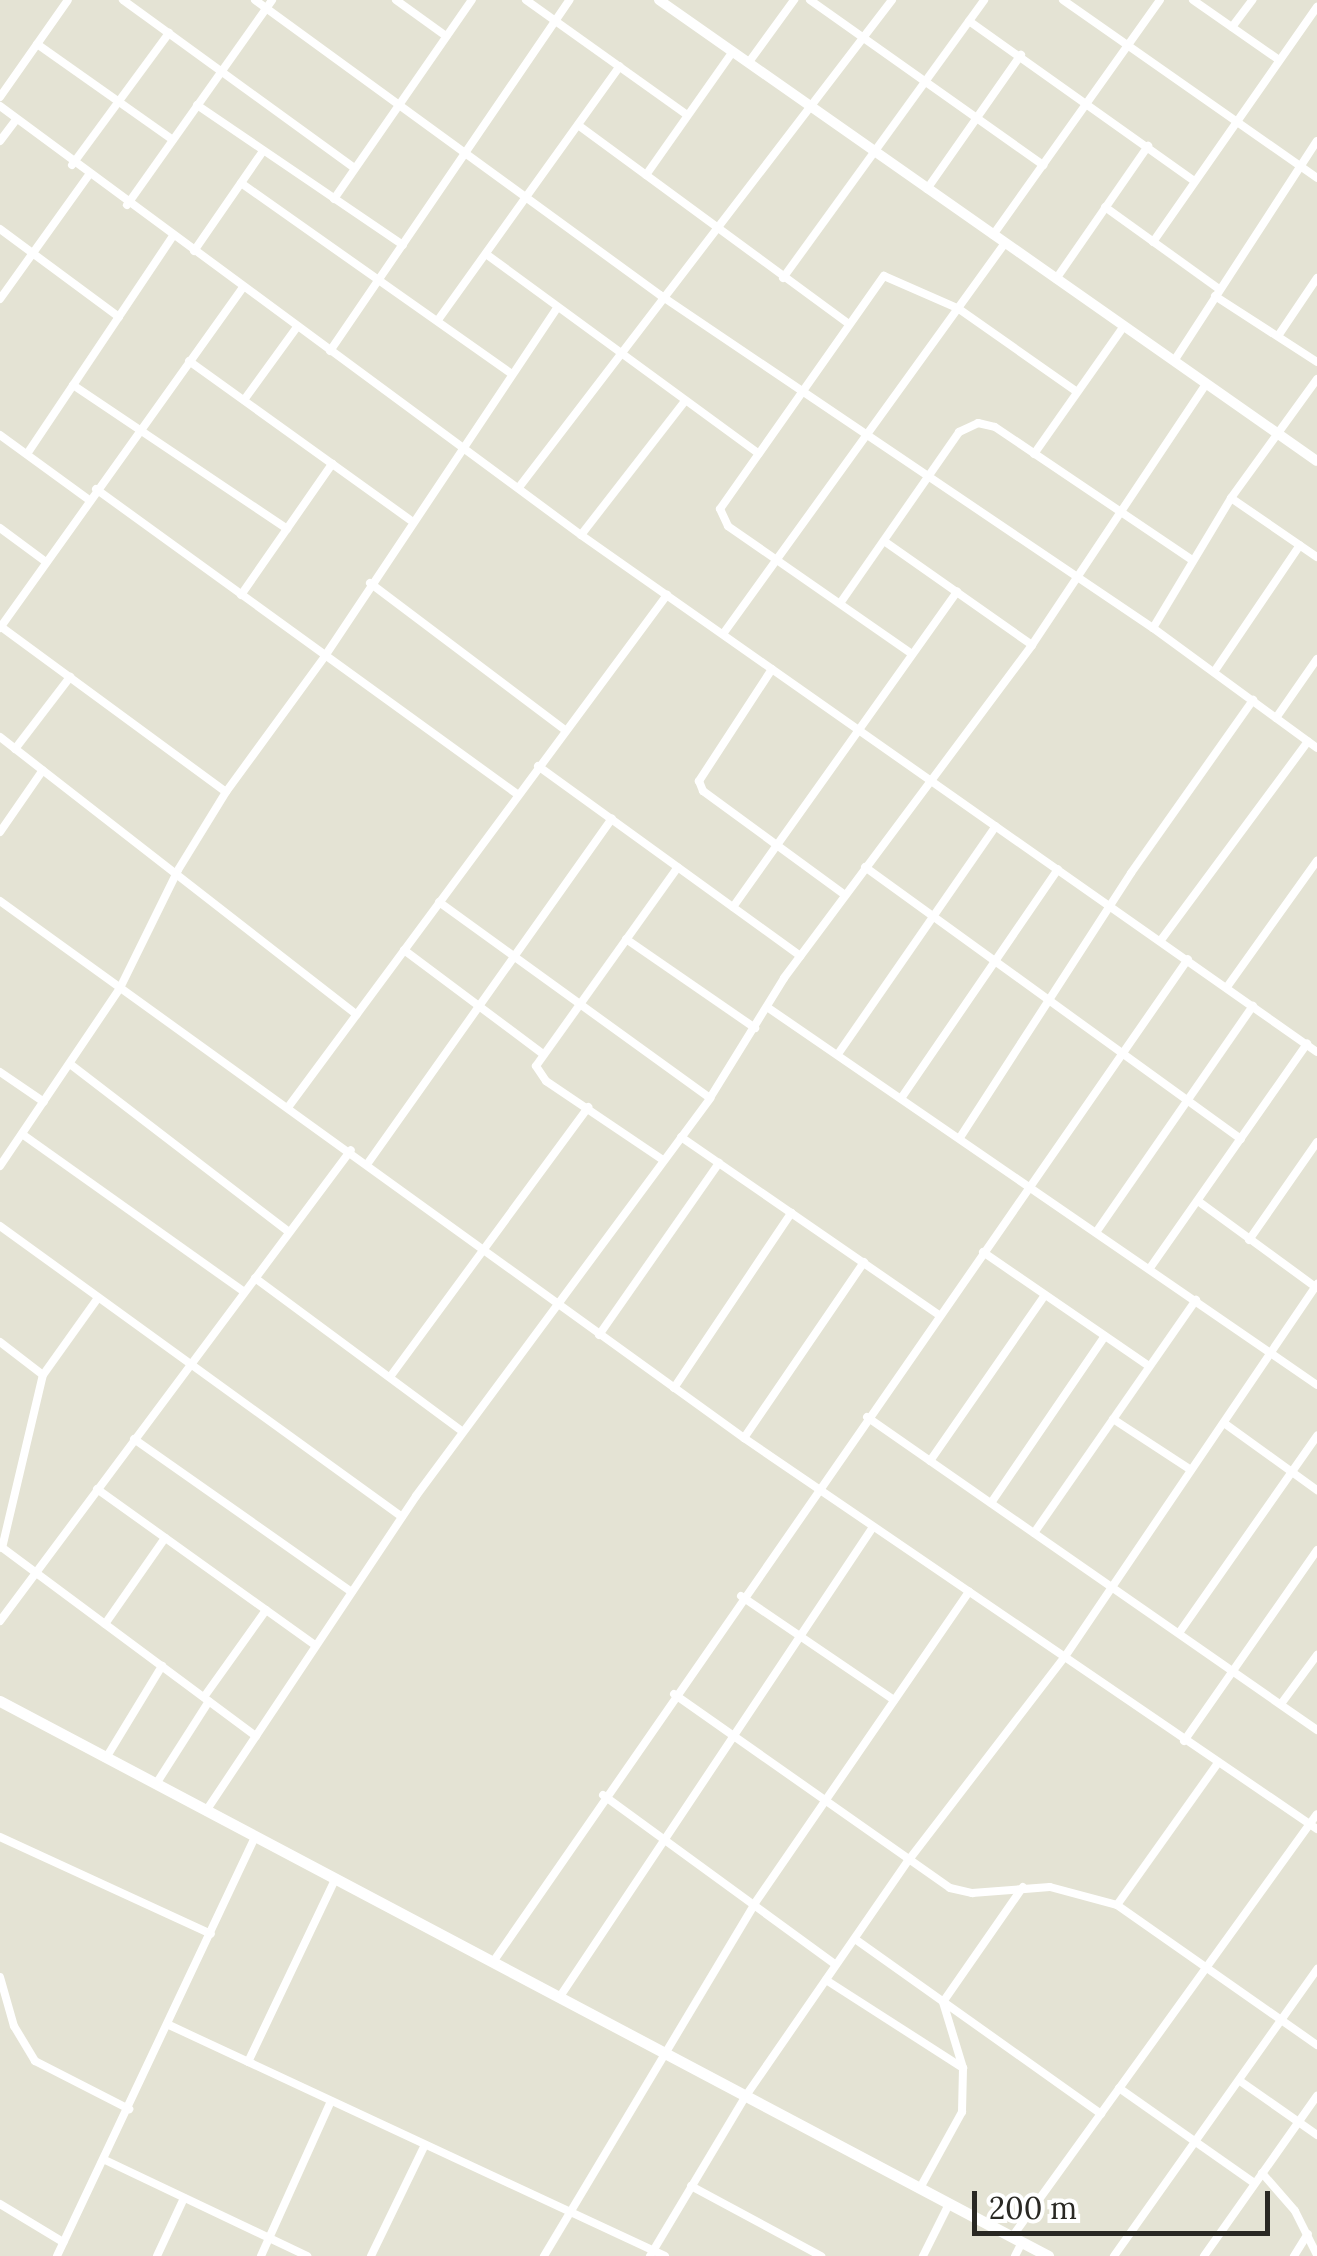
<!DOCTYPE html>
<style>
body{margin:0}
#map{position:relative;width:1317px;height:2256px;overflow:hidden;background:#e4e3d4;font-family:Lora,serif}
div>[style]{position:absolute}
.minor>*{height:8px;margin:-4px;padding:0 4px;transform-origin:4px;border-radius:4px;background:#fff}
.tertiary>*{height:10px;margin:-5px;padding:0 5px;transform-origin:5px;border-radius:5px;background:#fff}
.secondary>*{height:11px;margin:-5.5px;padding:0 5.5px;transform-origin:5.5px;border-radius:5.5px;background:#fff}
span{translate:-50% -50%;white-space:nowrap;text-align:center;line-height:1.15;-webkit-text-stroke:9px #fff;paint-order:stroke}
.scale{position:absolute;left:972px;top:2191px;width:298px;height:45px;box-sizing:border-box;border:5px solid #292823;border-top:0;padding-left:12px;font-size:30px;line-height:35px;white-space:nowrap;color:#292823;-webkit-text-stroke:8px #fff;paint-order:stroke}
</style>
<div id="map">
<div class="minor">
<div style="left:123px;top:0;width:286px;rotate:36deg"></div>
<div style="left:255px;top:0;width:501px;rotate:36.07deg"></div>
<div style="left:660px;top:295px;width:595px;rotate:34.04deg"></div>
<div style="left:1153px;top:628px;width:203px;rotate:36.2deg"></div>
<div style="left:396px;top:0;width:62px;rotate:35.8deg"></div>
<div style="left:526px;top:0;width:198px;rotate:35.5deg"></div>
<div style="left:810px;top:0;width:286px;rotate:35.3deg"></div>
<div style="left:1063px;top:0;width:310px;rotate:35deg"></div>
<div style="left:1193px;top:0;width:105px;rotate:34.9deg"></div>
<div style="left:969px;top:21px;width:275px;rotate:35.4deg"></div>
<div style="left:1232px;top:27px;width:34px;rotate:-53deg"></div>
<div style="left:37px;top:44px;width:166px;rotate:35.2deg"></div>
<div style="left:749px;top:62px;width:77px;rotate:-54deg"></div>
<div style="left:0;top:97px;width:118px;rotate:-55deg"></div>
<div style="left:197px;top:105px;width:249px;rotate:34.2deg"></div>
<div style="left:0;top:106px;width:722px;rotate:36.44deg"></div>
<div style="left:581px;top:535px;width:899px;rotate:35.09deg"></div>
<div style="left:578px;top:125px;width:333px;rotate:36.3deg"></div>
<div style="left:0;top:141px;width:26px;rotate:-53deg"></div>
<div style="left:72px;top:165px;width:164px;rotate:-53.7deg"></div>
<div style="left:646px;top:175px;width:151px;rotate:-54.9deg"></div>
<div style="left:241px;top:183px;width:328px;rotate:35.2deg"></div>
<div style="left:927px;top:189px;width:164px;rotate:-55deg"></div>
<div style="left:334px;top:199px;width:242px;rotate:-55.3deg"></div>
<div style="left:127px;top:205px;width:251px;rotate:-54.7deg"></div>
<div style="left:1105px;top:207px;width:140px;rotate:35.7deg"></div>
<div style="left:0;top:229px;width:148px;rotate:36.5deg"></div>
<div style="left:993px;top:235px;width:288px;rotate:-54.6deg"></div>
<div style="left:1153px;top:242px;width:287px;rotate:-55.1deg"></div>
<div style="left:194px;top:251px;width:121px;rotate:-55.4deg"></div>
<div style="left:486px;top:254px;width:338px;rotate:36.2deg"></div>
<div style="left:783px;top:278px;width:343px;rotate:-54.1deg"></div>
<div style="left:1056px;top:279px;width:162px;rotate:-55.3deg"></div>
<div style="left:1215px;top:296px;width:121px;rotate:32.9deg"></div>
<div style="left:0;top:299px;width:151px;rotate:-54.4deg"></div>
<div style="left:438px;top:320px;width:312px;rotate:-54.4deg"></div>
<div style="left:1278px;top:336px;width:70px;rotate:-56.1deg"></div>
<div style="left:330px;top:351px;width:425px;rotate:-55.7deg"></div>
<div style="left:189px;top:361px;width:272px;rotate:35.7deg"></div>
<div style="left:1174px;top:361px;width:262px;rotate:-57deg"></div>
<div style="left:73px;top:385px;width:258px;rotate:33.9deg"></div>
<div style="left:244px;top:400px;width:90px;rotate:-54deg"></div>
<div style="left:0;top:435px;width:110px;rotate:36.1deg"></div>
<div style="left:27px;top:454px;width:262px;rotate:-56.2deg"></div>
<div style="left:1034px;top:454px;width:156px;rotate:-54.9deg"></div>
<div style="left:520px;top:486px;width:612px;rotate:-52.57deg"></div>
<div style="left:96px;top:489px;width:520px;rotate:35.92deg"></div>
<div style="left:1231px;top:498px;width:104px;rotate:34.5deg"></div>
<div style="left:0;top:528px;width:57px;rotate:36.5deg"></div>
<div style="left:581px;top:535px;width:170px;rotate:-52.2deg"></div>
<div style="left:884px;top:541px;width:181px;rotate:35.1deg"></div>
<div style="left:370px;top:583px;width:244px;rotate:37deg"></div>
<div style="left:241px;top:595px;width:160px;rotate:-55.2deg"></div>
<div style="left:841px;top:602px;width:207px;rotate:-55.2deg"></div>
<div style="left:959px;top:432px;width:21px;rotate:-25deg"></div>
<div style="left:978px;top:423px;width:17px;rotate:13deg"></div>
<div style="left:995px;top:427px;width:238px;rotate:34deg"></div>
<div style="left:0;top:626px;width:280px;rotate:36.3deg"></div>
<div style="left:0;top:628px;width:419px;rotate:-54.5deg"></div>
<div style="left:1153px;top:628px;width:152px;rotate:-59deg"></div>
<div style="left:1231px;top:498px;width:147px;rotate:-54.1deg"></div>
<div style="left:723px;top:634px;width:482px;rotate:-54.2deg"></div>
<div style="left:912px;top:654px;width:224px;rotate:-145.2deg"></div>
<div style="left:728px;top:526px;width:19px;rotate:-115deg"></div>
<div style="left:720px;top:509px;width:285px;rotate:-54.9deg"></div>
<div style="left:884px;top:276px;width:82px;rotate:23.7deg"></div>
<div style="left:959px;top:309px;width:144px;rotate:35.1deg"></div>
<div style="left:772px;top:669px;width:134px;rotate:123.1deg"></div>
<div style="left:699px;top:781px;width:11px;rotate:68deg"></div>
<div style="left:703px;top:791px;width:176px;rotate:36.2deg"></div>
<div style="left:1214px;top:672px;width:153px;rotate:-55.9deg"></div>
<div style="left:1276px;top:718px;width:72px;rotate:-55.2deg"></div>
<div style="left:0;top:737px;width:452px;rotate:37.9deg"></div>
<div style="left:15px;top:749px;width:91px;rotate:-52.6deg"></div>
<div style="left:538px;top:766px;width:324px;rotate:35.9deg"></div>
<div style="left:0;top:832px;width:75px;rotate:-55.3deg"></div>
<div style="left:865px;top:867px;width:464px;rotate:35.9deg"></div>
<div style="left:0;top:901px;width:918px;rotate:35.82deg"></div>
<div style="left:744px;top:1438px;width:694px;rotate:34.31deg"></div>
<div style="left:439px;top:902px;width:334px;rotate:35.9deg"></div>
<div style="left:733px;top:907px;width:387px;rotate:-54.6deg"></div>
<div style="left:626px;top:939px;width:157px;rotate:34.6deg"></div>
<div style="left:1161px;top:940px;width:247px;rotate:-53.5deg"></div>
<div style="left:404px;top:950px;width:174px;rotate:36.8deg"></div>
<div style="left:1227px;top:987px;width:155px;rotate:-54.5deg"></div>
<div style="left:767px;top:1007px;width:667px;rotate:34.5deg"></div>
<div style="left:838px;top:1054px;width:277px;rotate:-55.3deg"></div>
<div style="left:70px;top:1064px;width:276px;rotate:37.5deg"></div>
<div style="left:0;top:1072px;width:53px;rotate:34.3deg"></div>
<div style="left:902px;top:1097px;width:276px;rotate:-55.6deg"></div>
<div style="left:289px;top:1106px;width:636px;rotate:-53.51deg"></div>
<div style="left:22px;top:1134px;width:272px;rotate:35.4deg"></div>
<div style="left:961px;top:1136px;width:313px;rotate:-57.1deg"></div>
<div style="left:1131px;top:873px;width:212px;rotate:-54.8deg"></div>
<div style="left:681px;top:1137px;width:313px;rotate:34.6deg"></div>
<div style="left:663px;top:1160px;width:141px;rotate:-146deg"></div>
<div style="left:546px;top:1081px;width:18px;rotate:-124deg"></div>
<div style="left:536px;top:1066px;width:244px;rotate:-54.5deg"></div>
<div style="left:368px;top:1163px;width:422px;rotate:-54.7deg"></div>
<div style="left:0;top:1166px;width:215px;rotate:-56deg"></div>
<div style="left:120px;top:988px;width:131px;rotate:-63.8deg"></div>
<div style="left:178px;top:870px;width:92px;rotate:-58.4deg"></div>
<div style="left:226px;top:792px;width:168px;rotate:-53.9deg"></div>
<div style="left:325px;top:656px;width:417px;rotate:-56.3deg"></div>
<div style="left:1198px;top:1201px;width:147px;rotate:36.2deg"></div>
<div style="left:0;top:1226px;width:496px;rotate:35.9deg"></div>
<div style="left:1097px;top:1231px;width:274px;rotate:-55.3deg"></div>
<div style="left:1249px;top:1240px;width:119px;rotate:-55.2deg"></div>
<div style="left:983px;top:1252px;width:201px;rotate:34.5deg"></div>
<div style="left:1150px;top:1268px;width:274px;rotate:-55deg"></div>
<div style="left:255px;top:1278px;width:257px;rotate:36.5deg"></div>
<div style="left:599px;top:1335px;width:210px;rotate:-55.1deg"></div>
<div style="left:0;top:1342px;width:54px;rotate:37.5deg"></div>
<div style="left:390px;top:1377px;width:335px;rotate:-53.7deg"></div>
<div style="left:674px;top:1388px;width:211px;rotate:-56.2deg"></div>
<div style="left:867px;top:1417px;width:548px;rotate:34.82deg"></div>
<div style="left:1113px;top:1419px;width:93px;rotate:33.2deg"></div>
<div style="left:1224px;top:1423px;width:115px;rotate:35.8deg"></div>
<div style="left:744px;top:1438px;width:213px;rotate:-55.7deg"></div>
<div style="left:134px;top:1439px;width:266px;rotate:35.1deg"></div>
<div style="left:930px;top:1461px;width:202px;rotate:-55.3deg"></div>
<div style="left:97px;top:1489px;width:268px;rotate:35.6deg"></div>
<div style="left:991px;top:1503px;width:202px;rotate:-55.7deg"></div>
<div style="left:1034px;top:1533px;width:284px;rotate:-55.2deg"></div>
<div style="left:0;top:1546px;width:319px;rotate:36.6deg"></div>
<div style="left:2px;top:1548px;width:178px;rotate:-76.7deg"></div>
<div style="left:43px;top:1375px;width:95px;rotate:-54.5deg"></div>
<div style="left:741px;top:1596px;width:185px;rotate:34.2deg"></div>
<div style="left:0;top:1621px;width:587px;rotate:-53.31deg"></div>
<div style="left:105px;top:1624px;width:105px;rotate:-55.1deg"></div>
<div style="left:1179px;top:1633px;width:241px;rotate:-55deg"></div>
<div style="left:674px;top:1694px;width:337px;rotate:35.1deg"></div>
<div style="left:950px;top:1888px;width:23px;rotate:13deg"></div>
<div style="left:972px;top:1893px;width:78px;rotate:-4.4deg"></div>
<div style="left:1050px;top:1887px;width:69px;rotate:15deg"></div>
<div style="left:1117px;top:1905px;width:244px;rotate:35deg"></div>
<div style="left:204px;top:1697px;width:107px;rotate:-54.5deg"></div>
<div style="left:1281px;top:1704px;width:61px;rotate:-53.7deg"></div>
<div style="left:1184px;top:1741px;width:233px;rotate:-55.1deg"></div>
<div style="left:106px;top:1758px;width:108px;rotate:-58.7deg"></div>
<div style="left:156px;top:1784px;width:98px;rotate:-57.4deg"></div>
<div style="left:603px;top:1795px;width:288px;rotate:36.1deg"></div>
<div style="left:206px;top:1811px;width:379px;rotate:-56.3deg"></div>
<div style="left:416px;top:1496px;width:495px;rotate:-53.5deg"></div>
<div style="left:710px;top:1098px;width:141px;rotate:-58.3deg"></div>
<div style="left:784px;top:978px;width:415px;rotate:-53.3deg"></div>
<div style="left:1032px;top:645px;width:314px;rotate:-56.3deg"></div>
<div style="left:0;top:1837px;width:232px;rotate:24.7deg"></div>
<div style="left:1117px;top:1905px;width:174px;rotate:-54.6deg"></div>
<div style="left:855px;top:1939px;width:302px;rotate:35.4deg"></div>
<div style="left:493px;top:1962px;width:1220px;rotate:-55.28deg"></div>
<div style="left:0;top:1977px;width:51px;rotate:74.1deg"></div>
<div style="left:14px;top:2026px;width:41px;rotate:59deg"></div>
<div style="left:35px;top:2061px;width:106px;rotate:27.1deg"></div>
<div style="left:826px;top:1980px;width:163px;rotate:32.7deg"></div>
<div style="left:559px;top:1998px;width:566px;rotate:-56.31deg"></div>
<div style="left:169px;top:2025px;width:547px;rotate:24.97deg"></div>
<div style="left:248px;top:2062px;width:202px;rotate:-64.5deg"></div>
<div style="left:1240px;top:2081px;width:94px;rotate:35deg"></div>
<div style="left:1119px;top:2088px;width:165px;rotate:35.1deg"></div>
<div style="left:105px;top:2160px;width:224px;rotate:25.4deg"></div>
<div style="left:1262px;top:2173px;width:50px;rotate:49deg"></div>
<div style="left:1295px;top:2211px;width:49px;rotate:63.4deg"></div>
<div style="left:691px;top:2186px;width:148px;rotate:28.3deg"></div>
<div style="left:920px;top:2188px;width:87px;rotate:-61.1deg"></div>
<div style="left:962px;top:2112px;width:44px;rotate:-88.7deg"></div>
<div style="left:963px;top:2068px;width:69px;rotate:-106.9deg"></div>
<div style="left:943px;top:2002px;width:140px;rotate:-55.2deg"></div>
<div style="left:0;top:2204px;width:74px;rotate:31.1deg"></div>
<div style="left:1012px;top:2237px;width:521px;rotate:-54.21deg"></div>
<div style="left:57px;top:2256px;width:463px;rotate:-64.7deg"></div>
<div style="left:157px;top:2256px;width:64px;rotate:-65deg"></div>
<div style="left:261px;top:2256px;width:170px;rotate:-65.7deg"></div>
<div style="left:371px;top:2256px;width:123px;rotate:-64.1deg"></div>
<div style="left:544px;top:2256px;width:411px;rotate:-59.1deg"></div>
<div style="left:755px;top:1903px;width:378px;rotate:-55.5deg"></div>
<div style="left:650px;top:2256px;width:185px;rotate:-59.1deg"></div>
<div style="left:745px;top:2097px;width:287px;rotate:-55.4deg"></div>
<div style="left:908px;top:1861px;width:256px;rotate:-52.5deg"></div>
<div style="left:1064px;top:1658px;width:452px;rotate:-55.9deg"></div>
<div style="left:923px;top:2256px;width:58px;rotate:-63.4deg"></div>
<div style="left:1015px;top:2256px;width:16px;rotate:-63deg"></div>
<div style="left:1114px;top:2256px;width:352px;rotate:-54.7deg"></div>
<div style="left:1204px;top:2256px;width:196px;rotate:-54.8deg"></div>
<div style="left:1294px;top:2256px;width:26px;rotate:-58deg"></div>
</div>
<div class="tertiary">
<div style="left:659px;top:0;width:803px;rotate:35.02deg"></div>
</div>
<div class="secondary">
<div style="left:0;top:1701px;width:1186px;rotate:27.9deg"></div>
</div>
<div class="scale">200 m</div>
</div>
